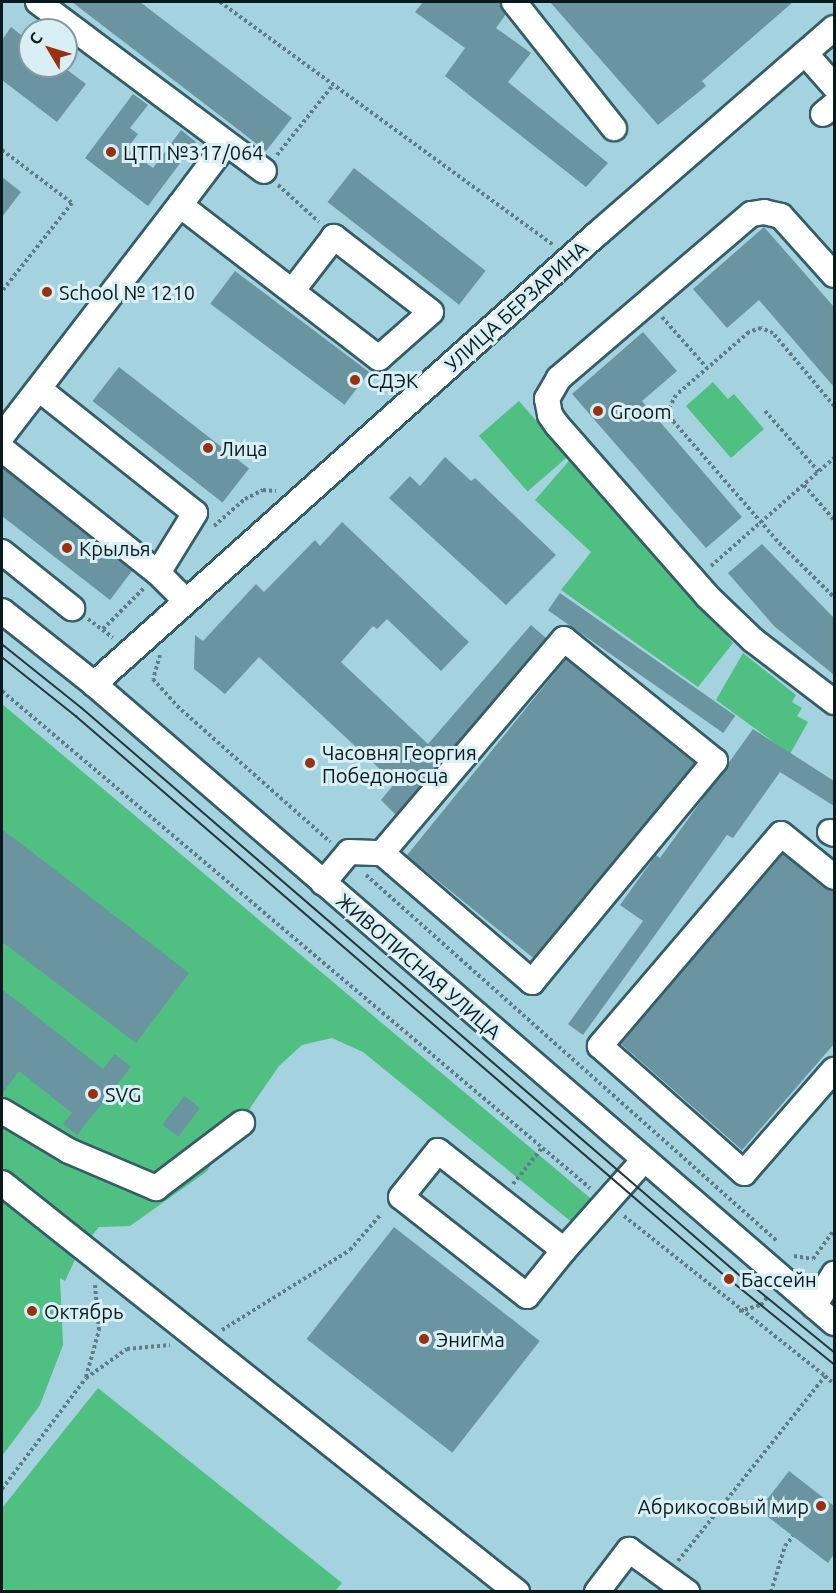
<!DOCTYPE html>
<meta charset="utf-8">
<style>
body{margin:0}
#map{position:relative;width:836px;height:1593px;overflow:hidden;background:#a5d2df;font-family:Ubuntu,sans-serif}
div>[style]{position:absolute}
.green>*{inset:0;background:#4fc082;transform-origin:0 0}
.building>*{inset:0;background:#6994a0;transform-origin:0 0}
.path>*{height:4px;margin-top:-2px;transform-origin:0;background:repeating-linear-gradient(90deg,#5d7e87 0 3px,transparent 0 6px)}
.roads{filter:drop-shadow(2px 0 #335d68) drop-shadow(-2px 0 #335d68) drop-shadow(0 2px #335d68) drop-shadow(0 -2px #335d68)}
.minor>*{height:24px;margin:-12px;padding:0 12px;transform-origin:12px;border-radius:12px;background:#fff}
.tram>*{height:1.5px;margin:-0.75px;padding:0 0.75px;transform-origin:0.75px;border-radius:0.75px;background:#22383d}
.dots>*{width:16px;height:16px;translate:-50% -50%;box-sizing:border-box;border:3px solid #d8eff5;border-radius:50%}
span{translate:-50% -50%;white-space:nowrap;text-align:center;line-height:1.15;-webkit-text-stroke:6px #d8eff5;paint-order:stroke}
.poi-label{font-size:20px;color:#081a1e}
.left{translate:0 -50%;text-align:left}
.right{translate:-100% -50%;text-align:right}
.street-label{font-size:20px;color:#081a1e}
.frame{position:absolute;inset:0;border:3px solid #081a1e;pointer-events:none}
.north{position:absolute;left:18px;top:18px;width:60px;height:60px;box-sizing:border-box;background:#d8eff5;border:2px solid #859a9f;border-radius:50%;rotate:308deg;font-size:16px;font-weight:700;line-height:24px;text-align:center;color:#081a1e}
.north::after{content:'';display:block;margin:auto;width:21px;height:27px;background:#983111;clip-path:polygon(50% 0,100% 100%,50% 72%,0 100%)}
</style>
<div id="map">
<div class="green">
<div style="clip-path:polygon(713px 382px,728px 399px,734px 394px,764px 429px,731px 458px,686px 406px)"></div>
<div style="left:519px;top:401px;width:74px;height:53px;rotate:49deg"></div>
<div style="clip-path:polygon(574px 455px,733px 643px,698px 687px,561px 590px,591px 552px,535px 500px)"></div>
<div style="clip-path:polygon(743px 653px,796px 695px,792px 702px,802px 708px,797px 716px,808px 722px,790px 754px,716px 700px)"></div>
<div style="clip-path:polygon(2px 704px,595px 1202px,579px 1228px,363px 1052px,332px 1038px,302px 1045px,279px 1066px,206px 1172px,130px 1226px,99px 1227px,79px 1251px,65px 1281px,60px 1278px,63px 1345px,40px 1405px,2px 1456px)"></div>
<div style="clip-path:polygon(98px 1388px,342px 1583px,335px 1591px,7px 1592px,2px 1587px,2px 1508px)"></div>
</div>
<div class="building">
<div style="clip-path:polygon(72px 2px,140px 2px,292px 118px,266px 151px)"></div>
<div style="clip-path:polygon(423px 2px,500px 2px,506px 14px,496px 28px,531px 53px,508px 82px,608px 163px,586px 187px,445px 76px,465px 48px,415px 12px)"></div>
<div style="clip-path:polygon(550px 2px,793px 2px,702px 81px,706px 86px,658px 125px)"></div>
<div style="clip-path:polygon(11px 27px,30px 42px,30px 66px,62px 66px,86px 84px,57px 122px,2px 80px,2px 40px)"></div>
<div style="clip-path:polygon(133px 94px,148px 105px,130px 128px,138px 134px,127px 149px,153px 168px,181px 130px,196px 142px,148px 206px,85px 158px)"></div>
<div style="left:354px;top:168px;width:167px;height:43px;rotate:38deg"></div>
<div style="clip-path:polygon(2px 177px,21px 192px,2px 217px)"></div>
<div style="clip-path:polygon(764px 227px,834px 307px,834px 387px,759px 300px,727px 328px,693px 289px)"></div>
<div style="left:235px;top:271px;width:168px;height:41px;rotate:37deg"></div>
<div style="clip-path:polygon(643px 332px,677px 371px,642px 401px,742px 517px,706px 548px,572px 394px)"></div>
<div style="left:119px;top:367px;width:165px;height:43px;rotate:38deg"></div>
<div style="clip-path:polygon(445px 457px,471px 481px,475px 478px,556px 555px,506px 605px,389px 498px,410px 476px,420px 486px)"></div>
<div style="clip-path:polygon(2px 467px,132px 571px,110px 600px,2px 516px)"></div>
<div style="clip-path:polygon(342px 522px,469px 642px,441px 671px,387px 619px,377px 629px,373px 626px,341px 662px,428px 744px,531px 625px,546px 638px,396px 815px,381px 800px,395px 783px,259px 657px,225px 694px,194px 669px,195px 635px,203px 641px,256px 584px,264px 592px,315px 540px,320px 546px)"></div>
<div style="clip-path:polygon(762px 544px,834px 618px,834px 675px,774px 626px,728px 573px)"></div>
<div style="left:560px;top:593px;width:214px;height:21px;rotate:35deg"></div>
<div style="left:566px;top:659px;width:166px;height:253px;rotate:39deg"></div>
<div style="clip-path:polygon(753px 729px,834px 781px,834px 806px,780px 772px,733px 838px,727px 835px,583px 1035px,568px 1024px,643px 921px,620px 905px,656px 855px,660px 858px)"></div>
<div style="clip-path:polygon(2px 829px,189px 973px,136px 1043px,2px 942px)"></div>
<div style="clip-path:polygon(783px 854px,825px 888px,834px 891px,834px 1044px,742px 1150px,621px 1044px)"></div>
<div style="clip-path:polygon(2px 989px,103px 1069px,115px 1054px,131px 1067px,77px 1135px,63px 1124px,72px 1113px,19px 1071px,2px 1094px)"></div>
<div style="left:184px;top:1096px;width:20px;height:36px;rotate:37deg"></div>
<div style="left:394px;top:1227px;width:185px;height:142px;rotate:38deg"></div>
<div style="clip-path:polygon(789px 1471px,834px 1506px,834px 1554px,828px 1563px,759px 1510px)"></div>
</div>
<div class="path">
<div style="left:220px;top:2px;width:412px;rotate:36.1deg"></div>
<div style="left:2px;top:150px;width:88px;rotate:37.1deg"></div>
<div style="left:72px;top:203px;width:112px;rotate:128.5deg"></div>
<div style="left:277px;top:155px;width:90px;rotate:-51.3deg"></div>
<div style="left:278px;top:185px;width:55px;rotate:42.1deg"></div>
<div style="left:662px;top:317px;width:68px;rotate:48.6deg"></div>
<div style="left:834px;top:406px;width:95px;rotate:-129.9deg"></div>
<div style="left:773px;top:333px;width:13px;rotate:-157deg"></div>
<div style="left:761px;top:328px;width:13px;rotate:162deg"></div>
<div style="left:749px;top:332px;width:96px;rotate:139.2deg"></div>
<div style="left:676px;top:395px;width:15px;rotate:118deg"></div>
<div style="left:669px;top:408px;width:14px;rotate:73deg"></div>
<div style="left:673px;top:421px;width:162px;rotate:49deg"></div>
<div style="left:779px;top:543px;width:77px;rotate:44.5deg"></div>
<div style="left:765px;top:411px;width:81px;rotate:48.5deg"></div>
<div style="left:804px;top:485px;width:46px;rotate:49.4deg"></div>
<div style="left:214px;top:526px;width:41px;rotate:-41.1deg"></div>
<div style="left:245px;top:499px;width:20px;rotate:-27deg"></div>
<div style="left:263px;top:490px;width:13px;rotate:4deg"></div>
<div style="left:711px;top:566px;width:164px;rotate:-41.3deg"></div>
<div style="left:88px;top:619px;width:31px;rotate:37deg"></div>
<div style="left:103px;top:629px;width:58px;rotate:-45deg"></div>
<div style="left:160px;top:655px;width:25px;rotate:106deg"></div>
<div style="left:153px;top:679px;width:36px;rotate:48deg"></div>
<div style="left:177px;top:706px;width:205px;rotate:41.6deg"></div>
<div style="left:2px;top:691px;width:770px;rotate:40.21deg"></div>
<div style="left:366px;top:875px;width:550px;rotate:41.69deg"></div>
<div style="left:513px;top:1184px;width:45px;rotate:-51.3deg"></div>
<div style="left:624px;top:1216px;width:257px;rotate:38.5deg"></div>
<div style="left:794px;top:1256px;width:19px;rotate:9deg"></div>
<div style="left:813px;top:1259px;width:36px;rotate:-54deg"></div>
<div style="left:739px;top:1311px;width:23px;rotate:-15deg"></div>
<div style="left:761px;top:1305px;width:11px;rotate:-52deg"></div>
<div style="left:222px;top:1330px;width:151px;rotate:-32deg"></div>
<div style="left:350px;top:1250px;width:48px;rotate:-49.3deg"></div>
<div style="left:86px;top:1377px;width:49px;rotate:-74.5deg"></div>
<div style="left:99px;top:1330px;width:45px;rotate:-95.1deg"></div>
<div style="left:2px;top:1489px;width:139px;rotate:-52.9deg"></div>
<div style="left:86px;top:1378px;width:50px;rotate:-35.3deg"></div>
<div style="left:127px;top:1349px;width:43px;rotate:-5.3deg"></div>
<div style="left:678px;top:1561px;width:236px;rotate:-51.5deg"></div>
<div style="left:825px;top:1376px;width:12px;rotate:42deg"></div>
<div style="left:771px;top:1592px;width:48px;rotate:-73.1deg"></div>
<div style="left:785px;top:1546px;width:13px;rotate:-51deg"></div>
</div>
<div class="roads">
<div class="minor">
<div style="left:38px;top:2px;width:282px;rotate:36.8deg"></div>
<div style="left:514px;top:2px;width:161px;rotate:51.6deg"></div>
<div style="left:805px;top:53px;width:44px;rotate:48.7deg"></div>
<div style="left:823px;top:114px;width:14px;rotate:-39deg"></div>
<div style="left:180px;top:205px;width:76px;rotate:-53deg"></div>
<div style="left:834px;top:275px;width:79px;rotate:-131.9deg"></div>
<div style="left:781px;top:216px;width:17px;rotate:-167deg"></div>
<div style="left:764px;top:212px;width:13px;rotate:171deg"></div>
<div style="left:751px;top:214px;width:253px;rotate:139.5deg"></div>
<div style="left:559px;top:378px;width:24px;rotate:120deg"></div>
<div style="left:547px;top:399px;width:16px;rotate:79deg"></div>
<div style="left:550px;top:415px;width:12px;rotate:55deg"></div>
<div style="left:557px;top:425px;width:227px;rotate:48.7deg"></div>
<div style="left:707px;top:596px;width:64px;rotate:43.7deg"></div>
<div style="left:753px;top:640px;width:102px;rotate:37.4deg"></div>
<div style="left:39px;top:389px;width:199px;rotate:38.5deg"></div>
<div style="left:195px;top:513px;width:70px;rotate:121.7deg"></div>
<div style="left:2px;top:436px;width:292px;rotate:-52.4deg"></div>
<div style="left:180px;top:205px;width:251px;rotate:37.6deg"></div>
<div style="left:379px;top:358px;width:69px;rotate:-41.5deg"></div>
<div style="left:431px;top:312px;width:123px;rotate:-142.3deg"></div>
<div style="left:334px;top:237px;width:67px;rotate:127.7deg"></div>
<div style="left:2px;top:449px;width:199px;rotate:38.5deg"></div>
<div style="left:158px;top:573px;width:38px;rotate:45deg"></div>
<div style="left:2px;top:552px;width:90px;rotate:38.7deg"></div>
<div style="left:2px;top:611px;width:117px;rotate:38.4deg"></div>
<div style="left:94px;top:684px;width:978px;rotate:40.81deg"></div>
<div style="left:94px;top:684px;width:675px;rotate:-41.82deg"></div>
<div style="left:597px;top:234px;width:314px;rotate:-41deg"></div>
<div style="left:830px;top:832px;width:4px;rotate:27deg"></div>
<div style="left:834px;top:877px;width:68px;rotate:-140.9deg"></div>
<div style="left:781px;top:834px;width:279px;rotate:130.5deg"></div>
<div style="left:600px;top:1046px;width:192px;rotate:41.4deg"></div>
<div style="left:744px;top:1173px;width:137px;rotate:-48.9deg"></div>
<div style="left:323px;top:883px;width:40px;rotate:-50deg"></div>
<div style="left:349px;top:852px;width:33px;rotate:2deg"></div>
<div style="left:382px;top:853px;width:198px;rotate:40.7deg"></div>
<div style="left:532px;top:982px;width:287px;rotate:-50.4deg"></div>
<div style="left:715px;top:761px;width:194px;rotate:-141.1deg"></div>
<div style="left:564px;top:639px;width:281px;rotate:130.4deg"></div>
<div style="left:2px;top:1111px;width:78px;rotate:30.8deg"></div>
<div style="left:69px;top:1151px;width:95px;rotate:23deg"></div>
<div style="left:156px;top:1188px;width:108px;rotate:-37.1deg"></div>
<div style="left:438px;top:1151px;width:160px;rotate:38.2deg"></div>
<div style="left:564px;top:1250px;width:59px;rotate:128.8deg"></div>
<div style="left:527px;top:1296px;width:160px;rotate:-141.8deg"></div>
<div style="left:401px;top:1197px;width:59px;rotate:-51.2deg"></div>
<div style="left:2px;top:1183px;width:658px;rotate:38.46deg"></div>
<div style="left:564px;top:1250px;width:120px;rotate:-48.4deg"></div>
<div style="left:814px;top:1306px;width:38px;rotate:-58deg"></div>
<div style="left:597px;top:1592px;width:53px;rotate:-52.7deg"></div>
<div style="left:629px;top:1550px;width:72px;rotate:35.9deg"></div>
</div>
</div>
<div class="tram">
<div style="left:2px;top:644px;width:102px;rotate:38.7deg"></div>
<div style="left:82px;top:708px;width:864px;rotate:40.77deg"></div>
<div style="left:736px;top:1272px;width:127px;rotate:39.2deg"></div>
<div style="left:2px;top:657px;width:95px;rotate:38.6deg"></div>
<div style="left:76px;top:716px;width:862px;rotate:40.77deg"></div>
<div style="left:729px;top:1279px;width:135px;rotate:39deg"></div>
</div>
<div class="dots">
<div style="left:111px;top:152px;background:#983111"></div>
<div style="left:47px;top:292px;background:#983111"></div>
<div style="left:355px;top:380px;background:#983111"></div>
<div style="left:598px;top:411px;background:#983111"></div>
<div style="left:208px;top:448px;background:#983111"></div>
<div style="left:67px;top:548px;background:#983111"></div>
<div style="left:310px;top:763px;background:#983111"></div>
<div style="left:93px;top:1094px;background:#983111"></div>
<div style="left:729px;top:1279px;background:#983111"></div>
<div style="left:32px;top:1311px;background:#983111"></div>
<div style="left:424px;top:1339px;background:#983111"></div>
<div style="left:821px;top:1506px;background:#983111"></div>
</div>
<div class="poi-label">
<span class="left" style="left:123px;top:152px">ЦТП №317/064</span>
<span class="left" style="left:59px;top:292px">School № 1210</span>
<span class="left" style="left:367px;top:380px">СДЭК</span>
<span class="left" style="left:610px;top:411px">Groom</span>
<span class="left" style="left:220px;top:448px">Лица</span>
<span class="left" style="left:79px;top:548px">Крылья</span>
<span class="left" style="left:322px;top:764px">Часовня Георгия<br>Победоносца</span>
<span class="left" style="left:105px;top:1094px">SVG</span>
<span class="left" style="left:741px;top:1279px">Бассейн</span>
<span class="left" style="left:44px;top:1311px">Октябрь</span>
<span class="left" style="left:436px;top:1339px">Энигма</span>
<span class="right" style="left:809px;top:1506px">Абрикосовый мир</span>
</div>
<div class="street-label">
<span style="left:516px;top:306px;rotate:-42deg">УЛИЦА БЕРЗАРИНА</span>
<span style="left:419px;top:966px;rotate:41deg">ЖИВОПИСНАЯ УЛИЦА</span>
</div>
<div class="frame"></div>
<div class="north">С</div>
</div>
